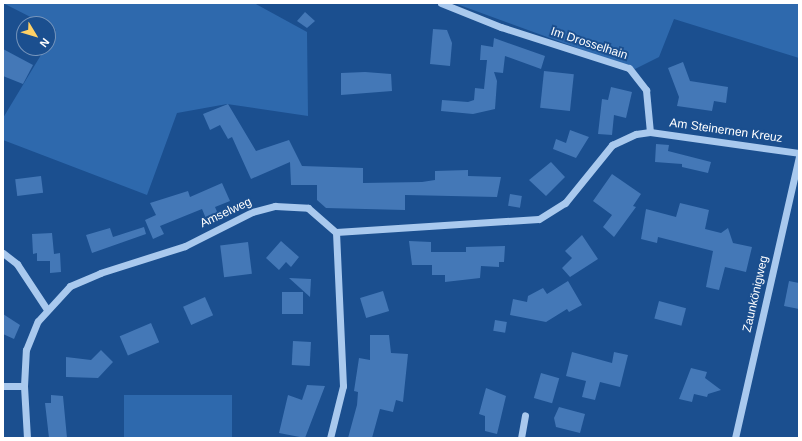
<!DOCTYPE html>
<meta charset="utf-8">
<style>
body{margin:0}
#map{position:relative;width:802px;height:441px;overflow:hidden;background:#1b4f8f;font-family:Arial,sans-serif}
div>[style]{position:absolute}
.green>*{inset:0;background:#2e69ad;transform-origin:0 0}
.building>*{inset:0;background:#4478b7;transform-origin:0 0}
.minor>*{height:7px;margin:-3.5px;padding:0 3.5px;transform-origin:3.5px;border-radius:3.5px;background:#a9c9ee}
span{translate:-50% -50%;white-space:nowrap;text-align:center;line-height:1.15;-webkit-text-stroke:4px #1b4f8f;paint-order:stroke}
.street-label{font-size:12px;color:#fff}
.frame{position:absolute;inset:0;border:4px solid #fff;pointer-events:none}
.north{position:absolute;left:16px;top:16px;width:40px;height:40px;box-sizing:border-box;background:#1b4f8f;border:1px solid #7695bc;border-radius:50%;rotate:128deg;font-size:11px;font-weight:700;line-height:16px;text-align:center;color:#fff}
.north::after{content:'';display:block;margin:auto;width:14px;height:18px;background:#ffd166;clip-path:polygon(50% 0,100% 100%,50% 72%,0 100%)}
</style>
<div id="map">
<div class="green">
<div style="clip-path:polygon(3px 3px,254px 3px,307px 32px,308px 116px,227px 104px,177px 113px,147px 195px,3px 140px,3px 118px,56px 30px)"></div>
<div style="clip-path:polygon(454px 3px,799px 3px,799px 58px,674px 19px,659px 57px,635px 69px)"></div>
<div style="left:124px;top:395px;width:108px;height:43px"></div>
</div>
<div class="building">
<div style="clip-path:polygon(305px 12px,315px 21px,307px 28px,297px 21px)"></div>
<div style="clip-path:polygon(433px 29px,447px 30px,452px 43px,450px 66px,430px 64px)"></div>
<div style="clip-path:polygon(494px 38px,545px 56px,541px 69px,505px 56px,503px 73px,494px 72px,497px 81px,495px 109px,473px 114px,441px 111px,442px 100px,468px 102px,474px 100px,475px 88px,484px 89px,487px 60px,480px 60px,481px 45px,493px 47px)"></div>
<div style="clip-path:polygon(3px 49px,33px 65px,23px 84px,3px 76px)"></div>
<div style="clip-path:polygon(683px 62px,690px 81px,728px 87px,726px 103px,714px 101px,712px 111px,677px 106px,679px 97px,668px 68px)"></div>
<div style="left:544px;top:71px;width:30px;height:37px;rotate:6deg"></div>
<div style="clip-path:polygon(365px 72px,391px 74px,392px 91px,341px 95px,341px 73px)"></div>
<div style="clip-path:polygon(611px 87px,632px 92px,626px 118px,614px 115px,612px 135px,598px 134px,602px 99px,608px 100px)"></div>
<div style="clip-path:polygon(228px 104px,256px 151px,289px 140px,302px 166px,363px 168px,363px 183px,422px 182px,435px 180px,435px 171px,468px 170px,468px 176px,501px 177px,497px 197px,405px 195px,405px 210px,326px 208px,317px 200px,317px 185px,291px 185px,290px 162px,251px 179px,232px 137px,228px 139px,220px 125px,210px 130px,203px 114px)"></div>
<div style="clip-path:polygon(570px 130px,589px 137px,576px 158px,553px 149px,556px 139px,566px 143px)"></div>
<div style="clip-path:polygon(656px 144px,669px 145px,668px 151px,711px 162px,708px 173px,682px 167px,682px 164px,655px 162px)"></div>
<div style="clip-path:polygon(551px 162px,565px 177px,546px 196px,529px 180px)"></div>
<div style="clip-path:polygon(612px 174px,641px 194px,633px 206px,636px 207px,614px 237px,603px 227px,612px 215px,593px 201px)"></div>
<div style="left:41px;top:176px;width:17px;height:26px;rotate:83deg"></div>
<div style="clip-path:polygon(222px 183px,230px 201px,215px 207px,219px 216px,207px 221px,202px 209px,160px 226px,164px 234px,153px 239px,145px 220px,156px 215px,150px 203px,188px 191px,190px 197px)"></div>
<div style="left:510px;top:194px;width:12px;height:12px;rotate:9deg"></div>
<div style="clip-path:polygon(680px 203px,709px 210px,705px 229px,721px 233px,728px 228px,733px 243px,752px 247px,746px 272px,725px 267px,719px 290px,706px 287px,713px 251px,658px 237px,657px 243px,641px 239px,646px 209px,676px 217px)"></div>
<div style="clip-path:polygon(144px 227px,146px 234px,92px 253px,86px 235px,110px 228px,113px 237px)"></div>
<div style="clip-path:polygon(52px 233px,54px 254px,60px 253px,61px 272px,50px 273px,50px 261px,37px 261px,37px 253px,33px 254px,32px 234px)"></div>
<div style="clip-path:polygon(582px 235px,598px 259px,570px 277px,562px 268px,572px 258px,565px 251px)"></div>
<div style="clip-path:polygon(281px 241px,299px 257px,291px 267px,286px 262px,279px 270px,266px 258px)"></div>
<div style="clip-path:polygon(409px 241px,431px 242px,431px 252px,466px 252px,466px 247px,505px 246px,504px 262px,499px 262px,499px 267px,481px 266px,480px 278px,445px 282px,445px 275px,432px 275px,432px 265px,412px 265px)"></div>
<div style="left:248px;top:242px;width:32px;height:28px;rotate:83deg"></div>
<div style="clip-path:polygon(289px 278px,311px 279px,310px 297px)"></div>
<div style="clip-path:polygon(568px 281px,582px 305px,569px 312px,567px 309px,546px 322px,510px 315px,513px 299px,527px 302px,528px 296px,543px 288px,547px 294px)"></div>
<div style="clip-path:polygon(789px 281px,799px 283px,799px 309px,784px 306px)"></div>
<div style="left:383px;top:291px;width:21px;height:24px;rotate:73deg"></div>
<div style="left:282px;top:292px;width:21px;height:22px"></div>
<div style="left:205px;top:297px;width:20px;height:24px;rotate:66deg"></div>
<div style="left:659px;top:301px;width:28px;height:18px;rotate:15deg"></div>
<div style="clip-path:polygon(3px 314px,20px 325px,14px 339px,3px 334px)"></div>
<div style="left:495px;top:320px;width:12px;height:11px;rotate:9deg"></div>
<div style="left:151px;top:323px;width:21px;height:34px;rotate:67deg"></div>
<div style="clip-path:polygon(370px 335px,389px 335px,391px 353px,408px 354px,403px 402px,396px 400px,393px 412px,380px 409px,372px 438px,348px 438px,357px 405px,358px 392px,354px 391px,359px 358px,370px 360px)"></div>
<div style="left:293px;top:341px;width:18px;height:24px;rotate:3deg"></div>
<div style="clip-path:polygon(101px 350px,113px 362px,98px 378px,66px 377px,66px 357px,91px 360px)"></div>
<div style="clip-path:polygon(572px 352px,612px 363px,614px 352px,628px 355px,620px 387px,600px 382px,595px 400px,582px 397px,586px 381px,566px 376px)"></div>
<div style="clip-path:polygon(691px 368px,707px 372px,705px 378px,721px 390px,708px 394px,707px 397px,694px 394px,692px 402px,679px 399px)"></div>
<div style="left:541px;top:373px;width:19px;height:26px;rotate:16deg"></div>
<div style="clip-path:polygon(307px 385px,325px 386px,305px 438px,279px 433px,288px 395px,302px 400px)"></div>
<div style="clip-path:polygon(486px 388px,506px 396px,497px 434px,485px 431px,485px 416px,479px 414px)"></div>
<div style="clip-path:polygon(51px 395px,63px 396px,67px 438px,49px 438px,45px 403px,51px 403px)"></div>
<div style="clip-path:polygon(559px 407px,585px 414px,580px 433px,556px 427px,554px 418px)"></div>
</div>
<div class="minor">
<div style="left:441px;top:3px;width:65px;rotate:21.8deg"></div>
<div style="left:501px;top:27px;width:134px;rotate:17.8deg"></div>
<div style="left:629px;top:68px;width:28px;rotate:52deg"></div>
<div style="left:646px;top:90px;width:42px;rotate:84.6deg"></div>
<div style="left:336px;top:232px;width:203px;rotate:-3.7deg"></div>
<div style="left:539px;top:219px;width:31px;rotate:-32deg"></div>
<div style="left:565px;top:203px;width:75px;rotate:-51deg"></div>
<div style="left:612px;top:145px;width:26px;rotate:-25deg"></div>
<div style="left:636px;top:134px;width:14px;rotate:-8deg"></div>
<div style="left:650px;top:132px;width:150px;rotate:8deg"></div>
<div style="left:3px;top:253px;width:18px;rotate:38deg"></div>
<div style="left:17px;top:264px;width:53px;rotate:56.6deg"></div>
<div style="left:3px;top:386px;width:21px"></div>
<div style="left:24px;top:386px;width:52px;rotate:86.7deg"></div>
<div style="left:24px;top:386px;width:36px;rotate:-87deg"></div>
<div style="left:26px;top:350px;width:31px;rotate:-68deg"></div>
<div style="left:38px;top:321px;width:47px;rotate:-47.6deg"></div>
<div style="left:70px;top:286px;width:33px;rotate:-23deg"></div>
<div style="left:100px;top:273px;width:89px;rotate:-17.6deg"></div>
<div style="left:185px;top:246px;width:75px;rotate:-26.9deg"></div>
<div style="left:252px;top:212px;width:24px;rotate:-15deg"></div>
<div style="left:275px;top:206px;width:33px;rotate:3deg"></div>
<div style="left:308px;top:208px;width:37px;rotate:41deg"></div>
<div style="left:336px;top:232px;width:154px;rotate:87.4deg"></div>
<div style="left:343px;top:386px;width:54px;rotate:104deg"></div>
<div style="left:521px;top:438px;width:23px;rotate:-80deg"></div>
<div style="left:735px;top:438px;width:289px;rotate:-77.2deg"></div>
</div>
<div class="street-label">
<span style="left:589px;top:44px;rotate:18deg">Im Drosselhain</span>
<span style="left:726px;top:131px;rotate:8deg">Am Steinernen Kreuz</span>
<span style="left:226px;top:213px;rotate:-25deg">Amselweg</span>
<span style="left:756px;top:294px;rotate:-77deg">Zaunkönigweg</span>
</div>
<div class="frame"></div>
<div class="north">N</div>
</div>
